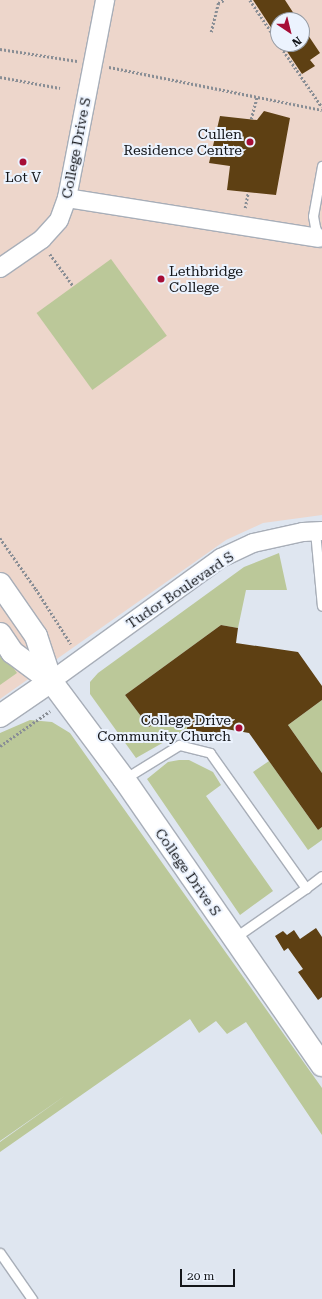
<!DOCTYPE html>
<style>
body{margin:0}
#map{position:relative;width:322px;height:1299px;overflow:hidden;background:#dfe6f0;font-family:"Roboto Serif",serif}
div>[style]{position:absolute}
.education>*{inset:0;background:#edd6cb}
.green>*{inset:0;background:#bbc899;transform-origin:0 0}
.building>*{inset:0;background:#5e4013}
.path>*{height:2.5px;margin-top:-1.25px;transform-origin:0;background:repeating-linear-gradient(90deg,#898e95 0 2px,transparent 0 4px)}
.roads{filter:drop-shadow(1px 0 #a8aeb8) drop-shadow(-1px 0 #a8aeb8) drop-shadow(0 1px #a8aeb8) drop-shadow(0 -1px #a8aeb8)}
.service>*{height:9px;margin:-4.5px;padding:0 4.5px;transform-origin:4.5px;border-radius:4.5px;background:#fff}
.minor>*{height:18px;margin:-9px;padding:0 9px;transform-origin:9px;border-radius:9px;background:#fff}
.tertiary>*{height:22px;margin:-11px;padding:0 11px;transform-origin:11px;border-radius:11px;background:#fff}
.dots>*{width:11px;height:11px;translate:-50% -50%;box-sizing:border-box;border:2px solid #ecf3fe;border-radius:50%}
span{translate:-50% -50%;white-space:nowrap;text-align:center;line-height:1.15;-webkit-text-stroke:4px #ecf3fe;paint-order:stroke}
.poi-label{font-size:14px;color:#14161a}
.right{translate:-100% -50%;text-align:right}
.left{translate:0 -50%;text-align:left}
.street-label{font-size:14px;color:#14161a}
.north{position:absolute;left:270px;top:12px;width:40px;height:40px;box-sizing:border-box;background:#ecf3fe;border:1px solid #969ba3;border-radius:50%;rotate:145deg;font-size:11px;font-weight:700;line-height:16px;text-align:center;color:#14161a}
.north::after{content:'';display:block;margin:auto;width:14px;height:18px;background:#a60d36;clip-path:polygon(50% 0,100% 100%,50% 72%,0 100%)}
.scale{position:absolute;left:180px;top:1269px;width:55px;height:18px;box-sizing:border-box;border:2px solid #14161a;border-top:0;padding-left:5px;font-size:12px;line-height:14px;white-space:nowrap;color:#14161a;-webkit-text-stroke:3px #ecf3fe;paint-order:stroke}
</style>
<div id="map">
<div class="education">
<div style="clip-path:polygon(evenodd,0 0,322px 0,322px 515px,263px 523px,226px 540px,0 699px,0 0,278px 20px,302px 20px,302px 44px,278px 44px,278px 20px)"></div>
</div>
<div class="green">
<div style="left:111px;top:259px;width:95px;height:92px;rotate:54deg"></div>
<div style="clip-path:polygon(279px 553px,287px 590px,246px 590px,238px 628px,221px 625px,125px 695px,149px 727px,164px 716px,188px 721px,187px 729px,136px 758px,90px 694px,90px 682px,98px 673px,244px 567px)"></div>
<div style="clip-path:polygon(0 648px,17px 673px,0 685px)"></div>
<div style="clip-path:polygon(322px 700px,322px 773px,288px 725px)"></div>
<div style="clip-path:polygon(30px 720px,52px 722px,70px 733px,322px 1088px,322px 1135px,246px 1022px,227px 1034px,216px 1021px,199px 1033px,190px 1019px,0 1152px,0 1142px,66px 1095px,0 1141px,0 733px)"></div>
<div style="clip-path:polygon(179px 760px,189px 760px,213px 772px,221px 785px,206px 796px,273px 891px,240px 915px,147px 779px,168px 762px)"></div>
<div style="clip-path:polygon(269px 761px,318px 830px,322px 827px,322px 840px,308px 850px,253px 772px)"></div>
</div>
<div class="building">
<div style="clip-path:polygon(253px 0,285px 0,298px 20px,278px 20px,278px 38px)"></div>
<div style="clip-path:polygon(302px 26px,320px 53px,310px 60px,315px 66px,302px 74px,282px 44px,302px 44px)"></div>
<div style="clip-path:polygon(264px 111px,290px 118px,276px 195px,227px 190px,230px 166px,209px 163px,220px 116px,257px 120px)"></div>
<div style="clip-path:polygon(221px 625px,238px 628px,236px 643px,298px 652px,322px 686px,322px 700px,288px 725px,322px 773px,322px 827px,318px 830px,249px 733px,226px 729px,224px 736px,187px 729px,188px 721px,164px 716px,149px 727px,125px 695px)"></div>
<div style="clip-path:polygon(316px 928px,322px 937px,322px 997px,318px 1000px,298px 972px,303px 969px,288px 948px,284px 951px,275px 936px,283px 931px,287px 935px,294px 930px,300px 939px)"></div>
</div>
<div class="path">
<div style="left:250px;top:0;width:50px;rotate:56.3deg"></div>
<div style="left:211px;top:32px;width:30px;rotate:-76deg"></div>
<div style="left:218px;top:3px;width:7px;rotate:-27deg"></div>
<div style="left:279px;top:44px;width:76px;rotate:55.7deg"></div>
<div style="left:0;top:49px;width:78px;rotate:8.9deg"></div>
<div style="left:109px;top:67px;width:217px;rotate:11.4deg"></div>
<div style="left:0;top:77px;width:61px;rotate:10.4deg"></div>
<div style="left:251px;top:119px;width:23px;rotate:-75deg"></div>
<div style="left:245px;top:208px;width:15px;rotate:-79deg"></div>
<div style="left:50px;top:254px;width:39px;rotate:54deg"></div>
<div style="left:0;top:538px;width:62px;rotate:54.8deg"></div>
<div style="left:36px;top:589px;width:65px;rotate:57.5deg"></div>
<div style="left:0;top:746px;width:61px;rotate:-35deg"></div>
</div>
<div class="roads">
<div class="service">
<div style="left:320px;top:239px;width:13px;rotate:-113deg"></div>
<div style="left:315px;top:227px;width:11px;rotate:-100deg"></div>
<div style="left:313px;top:216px;width:51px;rotate:-79.8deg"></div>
<div style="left:315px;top:531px;width:75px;rotate:84.7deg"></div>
<div style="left:124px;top:779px;width:65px;rotate:-31.7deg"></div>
<div style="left:179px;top:745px;width:32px;rotate:14deg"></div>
<div style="left:210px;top:753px;width:166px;rotate:54.6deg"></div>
<div style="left:306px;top:888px;width:88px;rotate:145.2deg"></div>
<div style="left:306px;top:888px;width:20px;rotate:-37deg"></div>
<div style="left:0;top:1253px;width:56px;rotate:55.2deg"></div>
</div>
<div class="minor">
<div style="left:67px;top:198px;width:255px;rotate:9deg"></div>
<div style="left:0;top:268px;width:51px;rotate:-34.6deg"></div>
<div style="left:42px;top:239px;width:25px;rotate:-48deg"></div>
<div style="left:59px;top:220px;width:23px;rotate:-70deg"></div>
<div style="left:67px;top:198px;width:202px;rotate:-79.1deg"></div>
<div style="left:51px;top:681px;width:210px;rotate:-35.9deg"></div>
<div style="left:221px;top:558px;width:35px;rotate:-25deg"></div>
<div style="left:253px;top:543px;width:51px;rotate:-12.4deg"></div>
<div style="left:303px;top:532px;width:19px;rotate:-3deg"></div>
</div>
<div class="tertiary">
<div style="left:0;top:584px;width:63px;rotate:55.3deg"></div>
<div style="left:36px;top:636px;width:47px;rotate:71.6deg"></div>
<div style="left:0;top:634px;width:22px;rotate:56deg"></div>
<div style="left:12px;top:652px;width:49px;rotate:36.6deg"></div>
<div style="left:51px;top:681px;width:122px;rotate:53.3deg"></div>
<div style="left:124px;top:779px;width:348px;rotate:55.3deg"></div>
<div style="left:0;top:716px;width:62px;rotate:-34.5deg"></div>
</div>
</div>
<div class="dots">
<div style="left:250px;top:142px;background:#a60d36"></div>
<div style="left:23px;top:162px;background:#a60d36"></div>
<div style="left:161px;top:279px;background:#a60d36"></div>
<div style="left:239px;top:728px;background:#a60d36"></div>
</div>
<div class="poi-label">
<span class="right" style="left:242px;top:142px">Cullen<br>Residence Centre</span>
<span style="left:23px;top:177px">Lot V</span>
<span class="left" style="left:169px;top:279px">Lethbridge<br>College</span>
<span class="right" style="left:231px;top:728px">College Drive<br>Community Church</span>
</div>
<div class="street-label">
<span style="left:76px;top:148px;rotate:-79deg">College Drive S</span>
<span style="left:180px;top:590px;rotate:-34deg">Tudor Boulevard S</span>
<span style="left:188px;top:872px;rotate:55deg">College Drive S</span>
</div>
<div class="north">N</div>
<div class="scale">20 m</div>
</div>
